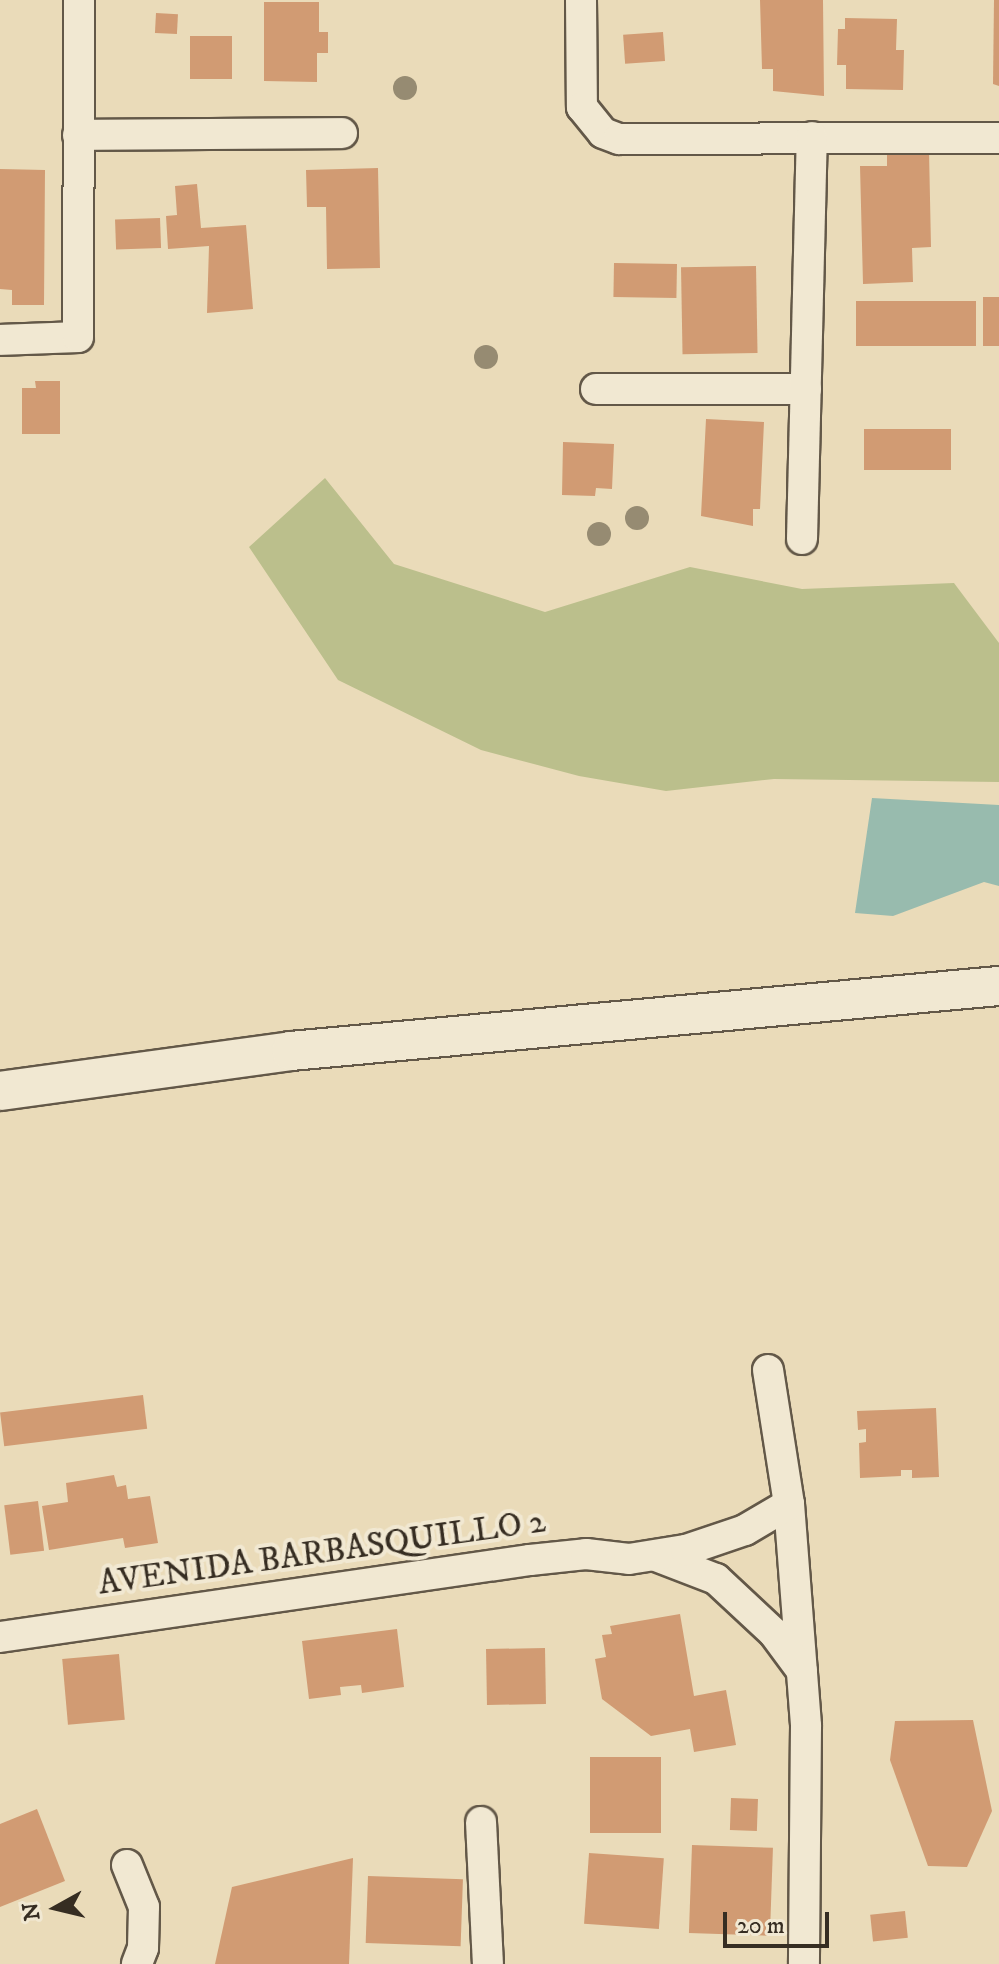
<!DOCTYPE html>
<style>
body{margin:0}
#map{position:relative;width:999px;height:1964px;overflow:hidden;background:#eadbb9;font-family:"IM FELL DW Pica",serif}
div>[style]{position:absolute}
.green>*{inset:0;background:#bbbf8c}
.water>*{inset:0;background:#98bbae}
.building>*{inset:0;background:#d19b73;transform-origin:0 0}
.roads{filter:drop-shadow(2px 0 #635848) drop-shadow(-2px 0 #635848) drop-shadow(0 2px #635848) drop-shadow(0 -2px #635848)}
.minor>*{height:30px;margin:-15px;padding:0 15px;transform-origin:15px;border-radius:15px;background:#f1e8d2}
.tertiary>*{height:38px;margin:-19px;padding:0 19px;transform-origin:19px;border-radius:19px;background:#f1e8d2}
.trees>*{width:24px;height:24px;margin:-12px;border-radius:50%;background:#968b72}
span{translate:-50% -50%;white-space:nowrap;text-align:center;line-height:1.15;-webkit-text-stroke:8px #f1e8d2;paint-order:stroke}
.street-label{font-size:34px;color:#362d22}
.north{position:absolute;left:16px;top:1868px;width:80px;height:80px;-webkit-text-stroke:6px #f1e8d2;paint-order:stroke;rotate:262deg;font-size:22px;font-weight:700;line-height:32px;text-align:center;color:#362d22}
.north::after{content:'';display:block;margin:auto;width:28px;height:36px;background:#362d22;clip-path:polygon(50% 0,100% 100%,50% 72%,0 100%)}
.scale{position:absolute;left:723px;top:1912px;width:106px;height:36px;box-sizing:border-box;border:4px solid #362d22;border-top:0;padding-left:10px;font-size:24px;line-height:28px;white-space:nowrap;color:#362d22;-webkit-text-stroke:6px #f1e8d2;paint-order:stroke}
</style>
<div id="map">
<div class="green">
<div style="clip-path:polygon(325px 478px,394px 564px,545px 612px,690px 567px,802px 589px,954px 583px,999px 643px,999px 782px,774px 779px,666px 791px,579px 776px,481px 750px,338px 680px,249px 547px)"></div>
</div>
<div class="water">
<div style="clip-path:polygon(872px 798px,999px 805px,999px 886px,984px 882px,893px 916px,855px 913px)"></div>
</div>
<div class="building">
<div style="clip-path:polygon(760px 0,823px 0,824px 96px,773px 91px,773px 69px,762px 69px)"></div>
<div style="clip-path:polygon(994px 0,999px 0,999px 86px,993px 84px)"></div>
<div style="clip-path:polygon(264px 2px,319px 2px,319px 32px,328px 32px,328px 53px,317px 53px,317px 82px,264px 81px)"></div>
<div style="left:156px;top:13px;width:22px;height:20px;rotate:3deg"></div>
<div style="clip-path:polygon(845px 18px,897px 19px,896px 50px,904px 50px,903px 90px,846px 89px,846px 65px,837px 65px,838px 29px,845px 29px)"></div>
<div style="left:663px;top:32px;width:29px;height:40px;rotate:86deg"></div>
<div style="left:190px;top:36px;width:42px;height:43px"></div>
<div style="clip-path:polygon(929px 150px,931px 247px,912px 248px,913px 282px,863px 284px,860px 166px,887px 166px,887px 151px)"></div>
<div style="clip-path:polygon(378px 168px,380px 268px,327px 269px,326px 207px,307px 207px,306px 170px)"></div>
<div style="clip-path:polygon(0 169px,45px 170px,44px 305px,12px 305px,12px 290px,0 289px)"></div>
<div style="clip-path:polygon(197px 184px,201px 228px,246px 225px,253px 309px,207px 313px,209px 246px,168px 249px,166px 216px,177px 215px,175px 186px)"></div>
<div style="left:160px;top:218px;width:30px;height:45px;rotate:88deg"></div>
<div style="left:614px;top:263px;width:63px;height:34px;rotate:1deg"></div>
<div style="left:756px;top:266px;width:87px;height:75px;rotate:89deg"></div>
<div style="left:983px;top:297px;width:16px;height:49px"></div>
<div style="left:856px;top:301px;width:120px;height:45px"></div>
<div style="clip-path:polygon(35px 381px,60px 381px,60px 434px,22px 434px,22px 388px,36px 388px)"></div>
<div style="clip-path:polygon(706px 419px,764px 422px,760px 509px,753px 509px,753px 526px,701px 516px)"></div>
<div style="left:951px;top:429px;width:41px;height:87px;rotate:90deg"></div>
<div style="clip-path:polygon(563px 442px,614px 444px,612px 489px,596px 488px,595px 496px,562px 495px)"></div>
<div style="left:143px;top:1395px;width:34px;height:144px;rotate:83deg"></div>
<div style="clip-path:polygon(936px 1408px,939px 1477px,912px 1478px,912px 1470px,901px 1470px,901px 1476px,860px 1478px,859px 1443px,866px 1442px,866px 1429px,858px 1430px,857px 1411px)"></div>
<div style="clip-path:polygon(114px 1475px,117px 1487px,126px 1485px,128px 1499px,150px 1496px,158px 1543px,125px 1548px,123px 1538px,49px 1550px,42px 1506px,68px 1502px,66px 1483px)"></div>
<div style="left:38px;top:1501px;width:50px;height:34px;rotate:83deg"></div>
<div style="clip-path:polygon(680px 1614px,694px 1696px,726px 1690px,736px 1745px,694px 1752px,690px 1729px,651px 1736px,602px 1699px,595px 1659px,606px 1657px,602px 1635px,612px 1634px,610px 1626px)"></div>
<div style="clip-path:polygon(397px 1629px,404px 1687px,362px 1693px,361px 1685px,340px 1687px,341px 1695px,309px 1699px,302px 1641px)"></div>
<div style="left:545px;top:1648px;width:56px;height:59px;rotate:89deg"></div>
<div style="left:119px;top:1654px;width:66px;height:57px;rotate:85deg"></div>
<div style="clip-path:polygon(973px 1720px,992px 1811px,967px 1867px,928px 1866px,890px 1760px,895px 1721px)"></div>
<div style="left:590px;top:1757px;width:71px;height:76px"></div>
<div style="left:731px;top:1798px;width:27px;height:32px;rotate:2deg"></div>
<div style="clip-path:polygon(37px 1809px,65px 1881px,0 1907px,0 1824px)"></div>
<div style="left:692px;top:1845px;width:81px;height:88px;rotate:2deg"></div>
<div style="left:589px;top:1853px;width:75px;height:71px;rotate:4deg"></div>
<div style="clip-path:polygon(353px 1858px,349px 1964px,215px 1964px,232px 1887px)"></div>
<div style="left:368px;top:1876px;width:95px;height:67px;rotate:2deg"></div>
<div style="left:905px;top:1911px;width:27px;height:35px;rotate:84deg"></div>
</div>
<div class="roads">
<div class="minor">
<div style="left:581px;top:0;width:107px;rotate:89.5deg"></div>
<div style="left:582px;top:107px;width:33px;rotate:51deg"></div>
<div style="left:603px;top:133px;width:17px;rotate:21deg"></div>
<div style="left:619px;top:139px;width:380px;rotate:-0.2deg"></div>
<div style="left:78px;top:135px;width:264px;rotate:-0.4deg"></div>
<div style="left:0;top:340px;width:78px;rotate:-2.2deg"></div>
<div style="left:78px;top:337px;width:337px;rotate:-89.8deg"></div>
<div style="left:596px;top:389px;width:210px"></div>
<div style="left:802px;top:539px;width:402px;rotate:-88.6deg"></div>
<div style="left:768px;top:1370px;width:136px;rotate:81.1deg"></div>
<div style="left:789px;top:1504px;width:223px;rotate:85.6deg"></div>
<div style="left:806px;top:1726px;width:238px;rotate:90.5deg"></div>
<div style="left:656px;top:1556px;width:64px;rotate:21deg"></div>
<div style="left:716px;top:1579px;width:79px;rotate:43deg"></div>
<div style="left:774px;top:1633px;width:47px;rotate:53.6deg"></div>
<div style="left:0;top:1637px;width:536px;rotate:-8.27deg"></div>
<div style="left:530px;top:1560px;width:56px;rotate:-6.1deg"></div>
<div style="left:586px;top:1554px;width:43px;rotate:6.6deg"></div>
<div style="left:629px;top:1559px;width:58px;rotate:-9deg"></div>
<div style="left:686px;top:1550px;width:62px;rotate:-18.7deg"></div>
<div style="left:745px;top:1530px;width:51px;rotate:-30.6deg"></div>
<div style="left:481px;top:1822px;width:142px;rotate:87.2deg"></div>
<div style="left:127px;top:1865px;width:45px;rotate:68deg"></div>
<div style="left:144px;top:1907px;width:41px;rotate:91.4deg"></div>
<div style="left:143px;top:1948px;width:17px;rotate:111deg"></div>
</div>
<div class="tertiary">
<div style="left:0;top:1091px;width:294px;rotate:-7.8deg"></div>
<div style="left:291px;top:1051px;width:711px;rotate:-5.25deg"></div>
</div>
</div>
<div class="trees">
<div style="left:405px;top:88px"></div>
<div style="left:486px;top:357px"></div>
<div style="left:637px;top:518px"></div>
<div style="left:599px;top:534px"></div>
</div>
<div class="street-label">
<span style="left:322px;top:1553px;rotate:-8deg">AVENIDA BARBASQUILLO 2</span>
</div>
<div class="north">N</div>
<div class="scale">20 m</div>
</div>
